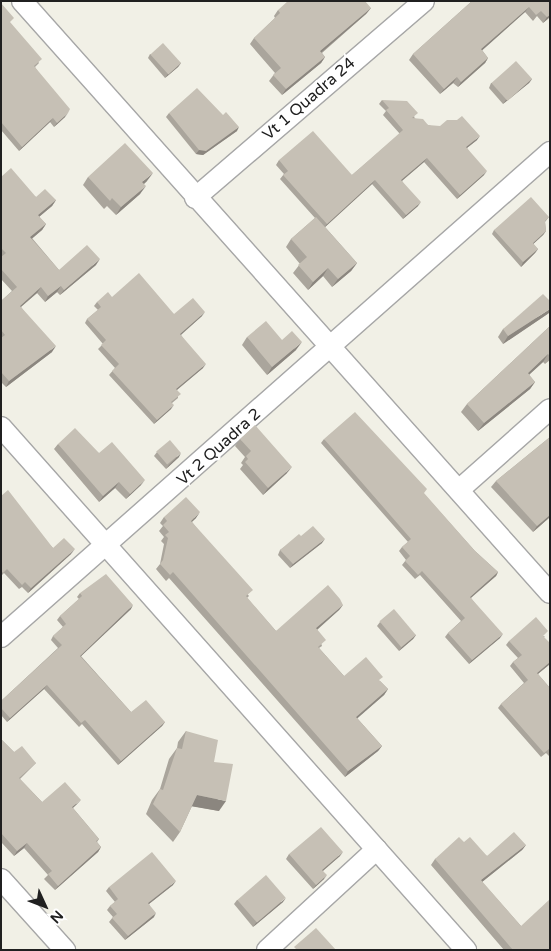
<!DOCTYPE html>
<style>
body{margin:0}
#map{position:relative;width:551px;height:951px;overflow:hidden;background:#f1f0e6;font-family:"Varela Round",sans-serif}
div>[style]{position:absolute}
.roads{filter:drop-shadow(1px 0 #a7a7a7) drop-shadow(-1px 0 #a7a7a7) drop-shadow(0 1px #a7a7a7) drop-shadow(0 -1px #a7a7a7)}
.minor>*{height:20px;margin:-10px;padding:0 10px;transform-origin:10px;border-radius:10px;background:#fff}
.wall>*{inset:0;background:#aaa59c}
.shaded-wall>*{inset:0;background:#8b867f}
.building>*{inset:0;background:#c6c0b5;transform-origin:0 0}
span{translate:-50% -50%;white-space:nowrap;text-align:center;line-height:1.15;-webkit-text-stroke:5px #fff;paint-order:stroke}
.street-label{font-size:16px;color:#202020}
.frame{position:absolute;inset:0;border:2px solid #202020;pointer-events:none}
.north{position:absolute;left:20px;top:881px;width:50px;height:50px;-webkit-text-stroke:4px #fff;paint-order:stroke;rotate:133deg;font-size:14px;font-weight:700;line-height:20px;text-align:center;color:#202020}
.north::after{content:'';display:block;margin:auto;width:18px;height:22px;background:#202020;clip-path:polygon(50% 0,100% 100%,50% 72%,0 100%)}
</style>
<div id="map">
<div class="roads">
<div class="minor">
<div style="left:22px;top:1px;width:793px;rotate:48.27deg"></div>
<div style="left:195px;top:198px;width:302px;rotate:-40.7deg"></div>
<div style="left:1px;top:427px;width:700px;rotate:48.36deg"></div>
<div style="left:460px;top:489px;width:120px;rotate:-41.6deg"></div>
<div style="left:1px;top:637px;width:733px;rotate:-41.46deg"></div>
<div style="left:1px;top:879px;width:96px;rotate:48deg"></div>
<div style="left:267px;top:950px;width:149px;rotate:-42.6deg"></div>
</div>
</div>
<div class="wall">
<div style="clip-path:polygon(472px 1px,550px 1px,550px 17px,543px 23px,537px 16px,533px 21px,525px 12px,482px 50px,488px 58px,485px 63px,458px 87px,453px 83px,440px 94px,409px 60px,413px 54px)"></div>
<div style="clip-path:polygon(1px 3px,10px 23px,39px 63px,35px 67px,65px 117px,54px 127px,50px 122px,19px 151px,1px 130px)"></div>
<div style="clip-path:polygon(371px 8px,366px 14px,322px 53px,325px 57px,321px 63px,282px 95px,269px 81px,275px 73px,250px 44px,254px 38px,275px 18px,274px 16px,278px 10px)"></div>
<div style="clip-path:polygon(150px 54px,181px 63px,178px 67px,165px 78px,148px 58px)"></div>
<div style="clip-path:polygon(532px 79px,529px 83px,503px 104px,489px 88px,491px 83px)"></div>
<div style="clip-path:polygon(382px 100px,415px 117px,414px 118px,428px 125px,477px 140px,467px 148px,484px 175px,457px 199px,424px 162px,402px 181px,418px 206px,403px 219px,372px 184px,325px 227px,357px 263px,351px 271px,332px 287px,323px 276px,308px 290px,293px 273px,300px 264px,286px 247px,291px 239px,315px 218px,280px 179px,284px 174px,276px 165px,279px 160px,352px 175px,400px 134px,383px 115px,386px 111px,379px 104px)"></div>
<div style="clip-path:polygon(169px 113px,237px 131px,203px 155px,196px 154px,166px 117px)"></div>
<div style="clip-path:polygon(1px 177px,36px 197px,56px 200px,52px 206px,39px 217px,46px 224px,42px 230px,32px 238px,59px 270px,96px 265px,60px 295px,57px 292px,45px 302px,37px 293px,21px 307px,52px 352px,6px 387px,1px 382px,1px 301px,12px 291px,1px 279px)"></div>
<div style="clip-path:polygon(88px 177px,147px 181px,144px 184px,140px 194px,116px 215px,107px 206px,104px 209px,83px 185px)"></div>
<div style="clip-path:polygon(549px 217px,545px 222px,546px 231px,543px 235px,533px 244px,538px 249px,535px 253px,521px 267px,492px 234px,494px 230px)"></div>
<div style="clip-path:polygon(112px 297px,174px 314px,202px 316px,181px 335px,203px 368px,177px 390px,178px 398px,172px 403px,171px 409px,154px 424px,109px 375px,115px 368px,98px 349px,103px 344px,85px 323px,87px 319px,98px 310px,94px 306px,97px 302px)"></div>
<div style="clip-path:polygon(549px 313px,503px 344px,498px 337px,503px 329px)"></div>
<div style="clip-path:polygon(550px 326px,550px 360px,545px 364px,543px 362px,529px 375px,535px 382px,530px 389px,478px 431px,461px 412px,467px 404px)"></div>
<div style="clip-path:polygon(247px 337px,282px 340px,296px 350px,267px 375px,242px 345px)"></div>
<div style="clip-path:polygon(550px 437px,550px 517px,533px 532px,491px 487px,496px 481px)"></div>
<div style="clip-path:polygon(240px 439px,287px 473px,263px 495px,240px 469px,243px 465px,241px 463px,245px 457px,235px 446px)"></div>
<div style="clip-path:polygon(324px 439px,424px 494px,475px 551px,498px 572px,496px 576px,471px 598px,500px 638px,469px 664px,445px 637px,448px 633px,461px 621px,420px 575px,415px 579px,402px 565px,406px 560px,399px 551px,402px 547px,408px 542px,321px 443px)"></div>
<div style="clip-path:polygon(58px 444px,99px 453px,141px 485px,126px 499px,115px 488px,99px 502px,54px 449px)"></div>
<div style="clip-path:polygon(157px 452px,179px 457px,166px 469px,154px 456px)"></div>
<div style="clip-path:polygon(1px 496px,53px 548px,71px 554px,28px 593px,22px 587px,19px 589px,4px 573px,1px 576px)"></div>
<div style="clip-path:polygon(164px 517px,196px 518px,192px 522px,249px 596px,247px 598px,276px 631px,343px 605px,339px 610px,317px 630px,322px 646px,319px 648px,344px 676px,380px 681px,388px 689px,384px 695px,357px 718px,382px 746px,378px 751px,345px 777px,169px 578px,166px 581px,156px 569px,160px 564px,164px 544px,161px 541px,164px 537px,159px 531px,163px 526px,160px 523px)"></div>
<div style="clip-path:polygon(301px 536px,322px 543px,290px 568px,278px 555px,280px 550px)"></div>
<div style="clip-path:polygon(80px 593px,131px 609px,81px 656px,131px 712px,165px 722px,162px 726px,118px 765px,82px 724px,79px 727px,44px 689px,7px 722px,1px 715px,1px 701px,58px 648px,51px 640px,53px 636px,63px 627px,57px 620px,60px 616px,79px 599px,77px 597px)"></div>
<div style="clip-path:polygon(380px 622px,416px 635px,413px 639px,399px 651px,377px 626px)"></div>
<div style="clip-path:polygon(545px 636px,544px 637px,550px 664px,538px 674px,550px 688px,550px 757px,546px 753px,541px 757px,498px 708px,501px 704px,524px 683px,510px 666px,513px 662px,518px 658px,506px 645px,509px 641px)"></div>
<div style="clip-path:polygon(186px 731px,214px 762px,219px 811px,192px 806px,180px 832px,173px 842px,146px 814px,152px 800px,160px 789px,169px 759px,177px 748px,178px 742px)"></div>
<div style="clip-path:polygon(1px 739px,14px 752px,36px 763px,20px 779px,42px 802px,77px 804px,73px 808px,99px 839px,97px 842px,101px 847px,98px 852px,55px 890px,44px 879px,48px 875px,24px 848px,14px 856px,1px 842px)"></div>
<div style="clip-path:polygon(464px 842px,487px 856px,526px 845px,522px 850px,482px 882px,521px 926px,550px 950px,504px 950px,431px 865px,435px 859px)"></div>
<div style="clip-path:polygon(289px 854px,340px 856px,323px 871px,324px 879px,313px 889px,286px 859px)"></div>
<div style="clip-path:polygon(173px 885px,149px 904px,154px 917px,125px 940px,109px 922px,113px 917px,107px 910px,110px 906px,115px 902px,106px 891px,109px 887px)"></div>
<div style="clip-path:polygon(237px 900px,283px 902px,253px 927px,234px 904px)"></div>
</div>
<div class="shaded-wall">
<div style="clip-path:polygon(529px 7px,525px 12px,477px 55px,481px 49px)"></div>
<div style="clip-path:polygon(371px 8px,366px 14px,316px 57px,320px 51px)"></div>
<div style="clip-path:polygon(550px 15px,550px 17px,543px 23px,547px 17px)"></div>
<div style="clip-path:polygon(325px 57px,321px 63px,282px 95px,286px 89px)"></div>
<div style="clip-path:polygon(488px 58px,485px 63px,458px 87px,461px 82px)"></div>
<div style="clip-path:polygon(181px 63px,178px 67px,165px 78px,168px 74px)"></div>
<div style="clip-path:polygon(457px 77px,453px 83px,440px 94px,444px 89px)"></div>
<div style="clip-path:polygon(532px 79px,529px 83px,503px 104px,506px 100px)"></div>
<div style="clip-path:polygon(68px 113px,65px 117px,54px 127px,57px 123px)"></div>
<div style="clip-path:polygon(53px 118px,50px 122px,19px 151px,22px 147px)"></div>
<div style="clip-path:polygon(239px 127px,237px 131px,203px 155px,196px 154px,199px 150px)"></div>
<div style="clip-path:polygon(480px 136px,477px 140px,463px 151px,466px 147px)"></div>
<div style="clip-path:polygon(427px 158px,424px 162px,398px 184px,401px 180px)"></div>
<div style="clip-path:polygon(487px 171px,484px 175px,457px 199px,460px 195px)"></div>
<div style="clip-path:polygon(153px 173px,147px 181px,137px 190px,142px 182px)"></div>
<div style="clip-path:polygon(375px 180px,372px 184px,324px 228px,327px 224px)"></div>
<div style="clip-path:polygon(146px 186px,140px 194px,116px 215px,121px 207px)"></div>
<div style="clip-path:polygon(56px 200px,52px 206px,34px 221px,38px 215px)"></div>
<div style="clip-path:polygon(421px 202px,418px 206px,403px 219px,406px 215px)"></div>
<div style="clip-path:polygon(46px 224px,42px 230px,27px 243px,30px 237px)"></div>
<div style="clip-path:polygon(546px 231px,543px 235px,530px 247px,533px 243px)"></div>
<div style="clip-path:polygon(538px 249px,535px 253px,521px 267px,523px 262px)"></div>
<div style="clip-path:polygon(100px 259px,96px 265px,60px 295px,64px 290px)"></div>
<div style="clip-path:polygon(357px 263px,351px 271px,332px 287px,338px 279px)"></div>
<div style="clip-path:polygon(328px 268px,323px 276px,308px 290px,313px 282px)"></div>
<div style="clip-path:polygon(61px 286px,57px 292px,45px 302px,48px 296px)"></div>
<div style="clip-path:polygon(41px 287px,37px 293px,16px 311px,20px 306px)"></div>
<div style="clip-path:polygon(550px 309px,549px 313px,503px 344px,508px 336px)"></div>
<div style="clip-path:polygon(205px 312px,202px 316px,177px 338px,180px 334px)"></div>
<div style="clip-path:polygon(302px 342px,296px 350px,267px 375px,272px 367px)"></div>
<div style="clip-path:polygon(56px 346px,52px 352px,6px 387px,9px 381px)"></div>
<div style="clip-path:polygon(548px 354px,543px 362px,522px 381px,528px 373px)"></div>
<div style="clip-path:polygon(206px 364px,203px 368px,173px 393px,176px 389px)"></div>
<div style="clip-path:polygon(535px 382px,530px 389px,478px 431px,484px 423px)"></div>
<div style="clip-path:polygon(174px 405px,171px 409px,154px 424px,157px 420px)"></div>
<div style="clip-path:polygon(181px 453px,179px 457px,166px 469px,169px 465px)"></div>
<div style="clip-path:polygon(292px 467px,287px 473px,263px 495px,268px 488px)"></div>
<div style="clip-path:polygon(145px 480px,141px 485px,126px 499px,130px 494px)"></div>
<div style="clip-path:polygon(119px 482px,115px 488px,99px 502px,103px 496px)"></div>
<div style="clip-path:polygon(200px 512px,196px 518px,187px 526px,191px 521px)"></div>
<div style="clip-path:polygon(550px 515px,550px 517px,533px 532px,537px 526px)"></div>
<div style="clip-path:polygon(325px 539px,322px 543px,290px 568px,293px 564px)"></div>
<div style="clip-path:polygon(75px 549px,71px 554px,28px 593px,31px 588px)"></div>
<div style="clip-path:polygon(498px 572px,496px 576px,467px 601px,470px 597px)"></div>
<div style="clip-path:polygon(133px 605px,131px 609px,77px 660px,80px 656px)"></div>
<div style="clip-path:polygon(343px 605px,339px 610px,312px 634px,316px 628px)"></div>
<div style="clip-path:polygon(503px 634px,500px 638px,469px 664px,472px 660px)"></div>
<div style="clip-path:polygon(416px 635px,413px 639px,399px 651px,402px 647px)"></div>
<div style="clip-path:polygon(550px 662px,550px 664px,534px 677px,537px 673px)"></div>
<div style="clip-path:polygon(47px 685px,44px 689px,7px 722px,10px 718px)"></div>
<div style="clip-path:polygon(388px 689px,384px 695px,352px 723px,356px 717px)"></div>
<div style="clip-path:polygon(165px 722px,162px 726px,118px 765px,121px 761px)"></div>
<div style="clip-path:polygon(382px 746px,378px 751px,345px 777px,348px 771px)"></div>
<div style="clip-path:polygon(197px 795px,226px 801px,219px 811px,190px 806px)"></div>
<div style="clip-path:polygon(81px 800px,77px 804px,68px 812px,72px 807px)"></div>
<div style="clip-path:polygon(27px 843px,24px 848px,14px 856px,17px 851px)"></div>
<div style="clip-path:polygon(526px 845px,522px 850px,477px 886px,481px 880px)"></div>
<div style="clip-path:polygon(101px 847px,98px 852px,55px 890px,58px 886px)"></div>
<div style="clip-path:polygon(343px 852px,340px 856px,319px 874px,322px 870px)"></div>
<div style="clip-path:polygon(327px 875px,324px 879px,313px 889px,316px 885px)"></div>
<div style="clip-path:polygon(176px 881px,173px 885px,145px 907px,148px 903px)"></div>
<div style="clip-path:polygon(286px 898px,283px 902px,253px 927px,256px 923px)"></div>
<div style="clip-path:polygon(156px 913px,154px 917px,125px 940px,128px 936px)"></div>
</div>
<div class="building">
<div style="clip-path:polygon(288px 1px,365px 1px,371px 8px,320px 51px,325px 57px,286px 89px,273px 75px,281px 68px,254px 38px,280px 13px,278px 10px)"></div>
<div style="clip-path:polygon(472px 1px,550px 1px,550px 15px,547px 17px,541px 11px,536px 15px,529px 7px,481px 49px,488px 58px,461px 82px,457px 77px,444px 89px,413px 54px)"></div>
<div style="clip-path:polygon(1px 3px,14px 18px,10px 22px,42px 59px,34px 66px,70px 109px,68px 113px,57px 123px,53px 118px,22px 147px,1px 122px)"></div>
<div style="left:163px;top:43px;width:27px;height:17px;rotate:48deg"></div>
<div style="left:516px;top:61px;width:24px;height:33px;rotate:48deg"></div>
<div style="clip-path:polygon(197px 88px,223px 115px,226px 112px,239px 127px,206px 151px,199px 150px,169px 113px)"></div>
<div style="clip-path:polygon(382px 100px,407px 101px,418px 113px,412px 118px,423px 119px,428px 125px,440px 126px,447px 120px,457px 120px,462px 116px,480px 136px,466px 147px,487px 171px,460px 195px,427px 158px,401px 180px,421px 202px,406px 215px,375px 180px,327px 224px,283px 175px,288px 171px,279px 160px,313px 131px,352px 175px,403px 130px,386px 110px,389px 108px)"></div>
<div style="clip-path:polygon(125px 143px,153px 173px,142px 182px,146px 186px,121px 207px,112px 198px,110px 201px,88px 177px)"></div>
<div style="clip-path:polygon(11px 168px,36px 197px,45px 189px,56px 200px,38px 215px,46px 224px,30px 237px,59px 270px,87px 245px,100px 259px,64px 290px,61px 286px,48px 296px,41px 287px,20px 306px,56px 346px,9px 381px,1px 372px,1px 338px,5px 335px,1px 330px,1px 301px,17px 287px,1px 269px,1px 257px,6px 253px,1px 248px,1px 177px)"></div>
<div style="clip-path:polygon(531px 197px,549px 217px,545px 221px,546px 231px,533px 243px,538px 249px,523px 262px,494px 230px)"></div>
<div style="clip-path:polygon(316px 217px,357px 263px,338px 279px,328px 268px,313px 282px,298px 265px,307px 257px,291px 239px)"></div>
<div style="clip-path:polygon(139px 273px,174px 314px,193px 298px,205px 312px,180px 334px,206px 364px,176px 389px,181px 394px,171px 402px,174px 405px,157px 420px,112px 371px,119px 364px,101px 345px,106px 340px,87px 319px,101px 307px,97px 302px,108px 292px,112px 297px)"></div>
<div style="clip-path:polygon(543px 294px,550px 301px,550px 309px,508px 336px,503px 329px)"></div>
<div style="clip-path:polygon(266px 321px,282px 340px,292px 331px,302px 342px,272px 367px,247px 337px)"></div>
<div style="clip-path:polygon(550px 326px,550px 356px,548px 354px,528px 373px,535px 382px,484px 423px,467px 404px)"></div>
<div style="clip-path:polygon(355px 412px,427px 489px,424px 493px,475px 551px,498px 572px,470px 597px,503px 634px,472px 660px,448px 633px,465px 618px,422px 571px,418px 575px,405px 561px,410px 556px,402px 547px,411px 539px,324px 439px)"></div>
<div style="clip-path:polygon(255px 425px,292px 467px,268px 488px,245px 462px,248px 459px,246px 456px,251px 451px,240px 439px)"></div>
<div style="clip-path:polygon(75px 428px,99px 453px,112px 442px,145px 480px,130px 494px,119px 482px,103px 496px,58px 444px)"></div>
<div style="clip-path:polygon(550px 437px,550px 515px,537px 526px,496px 481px)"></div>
<div style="left:170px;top:440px;width:17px;height:18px;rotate:50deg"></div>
<div style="clip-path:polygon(8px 490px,53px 548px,64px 538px,75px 549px,31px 588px,25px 582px,22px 585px,7px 569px,3px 573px,1px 570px,1px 496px)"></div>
<div style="clip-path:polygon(186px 497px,200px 512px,191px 521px,253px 590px,246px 596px,276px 631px,328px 585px,340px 599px,343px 605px,316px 628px,326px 640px,318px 647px,344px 676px,366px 657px,383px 677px,379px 680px,388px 689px,356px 717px,382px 746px,348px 771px,173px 572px,170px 575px,160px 564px,163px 560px,168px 538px,165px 535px,169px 532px,163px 525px,167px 521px,164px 517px)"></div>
<div style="clip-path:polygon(313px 526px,325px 539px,293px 564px,280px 550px,299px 534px,301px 536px)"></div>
<div style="clip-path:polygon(106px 574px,133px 605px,80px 656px,131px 712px,146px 700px,165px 722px,121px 761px,85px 720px,81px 723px,47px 685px,10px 718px,1px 708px,1px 701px,62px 645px,53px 636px,66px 624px,60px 616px,82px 596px,80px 593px)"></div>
<div style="left:394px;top:609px;width:34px;height:19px;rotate:50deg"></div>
<div style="clip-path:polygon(536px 617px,548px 631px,543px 636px,550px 643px,550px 662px,537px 673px,550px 688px,550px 750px,549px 749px,544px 753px,501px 704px,528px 680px,513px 662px,522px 655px,509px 641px)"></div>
<div style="clip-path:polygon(186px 731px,218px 740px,214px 762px,233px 764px,226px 801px,197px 795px,180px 832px,153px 804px,160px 789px,163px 790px,177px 748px,182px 749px)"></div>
<div style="clip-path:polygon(1px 739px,14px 752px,22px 746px,36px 763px,19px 778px,42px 802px,65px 782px,81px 800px,72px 807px,99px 839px,96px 841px,101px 847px,58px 886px,48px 874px,52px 871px,27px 843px,17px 851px,1px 833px)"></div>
<div style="clip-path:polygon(321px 827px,343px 852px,322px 870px,327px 875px,316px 885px,289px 854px)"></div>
<div style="clip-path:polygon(514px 832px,526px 845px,481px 880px,521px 926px,550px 899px,550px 950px,513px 950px,435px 859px,459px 837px,464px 842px,470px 837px,487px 856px)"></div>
<div style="clip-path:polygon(152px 852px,176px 881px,148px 903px,156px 913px,128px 936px,112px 918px,117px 914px,110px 906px,118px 899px,109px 887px)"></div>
<div style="left:266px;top:875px;width:30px;height:38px;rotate:49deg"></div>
<div style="clip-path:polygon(316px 928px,336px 950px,297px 950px,294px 947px)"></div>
</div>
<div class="street-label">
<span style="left:309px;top:99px;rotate:-41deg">Vt 1 Quadra 24</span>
<span style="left:219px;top:447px;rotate:-42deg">Vt 2 Quadra 2</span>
</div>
<div class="frame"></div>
<div class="north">N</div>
</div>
